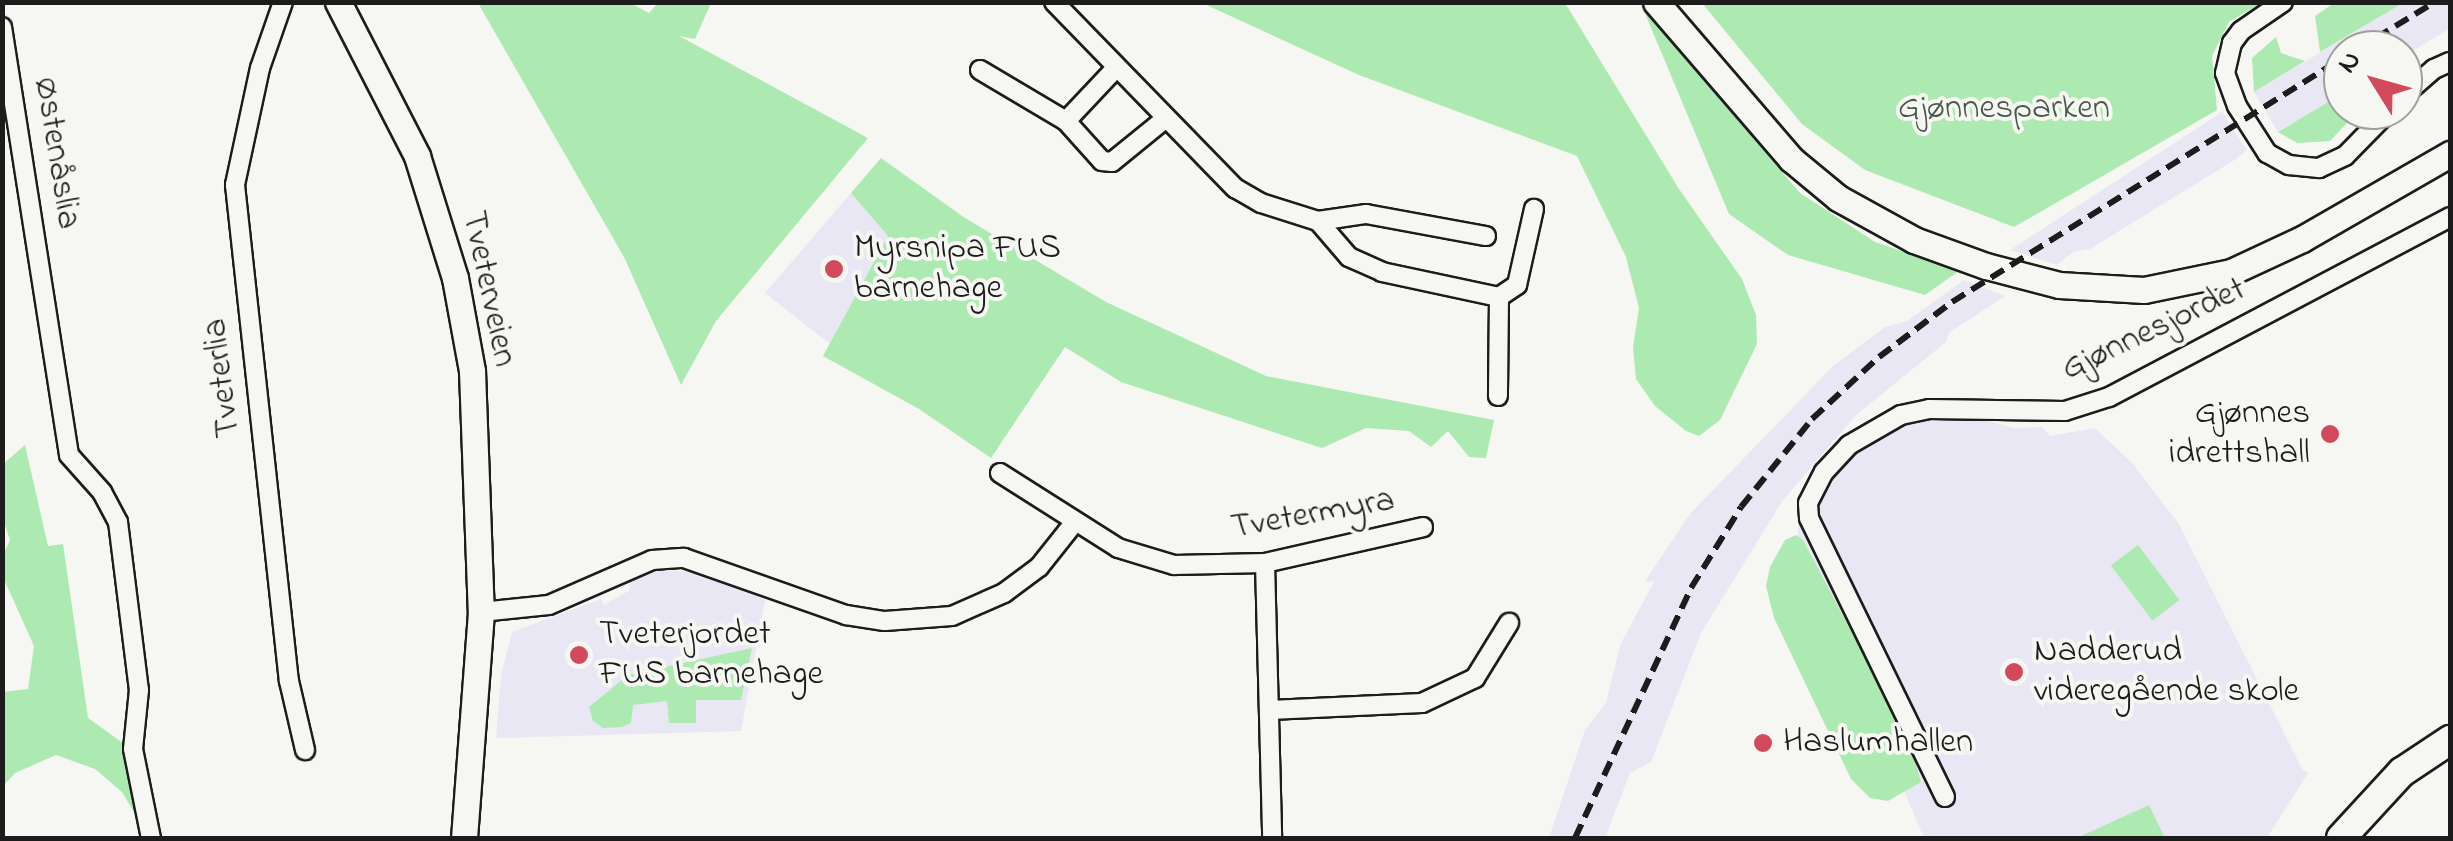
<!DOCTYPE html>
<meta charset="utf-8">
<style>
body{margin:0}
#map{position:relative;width:2453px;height:841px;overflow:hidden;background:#f6f6f2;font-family:"Indie Flower",sans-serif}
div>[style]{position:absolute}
.built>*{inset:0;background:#e9e7f3}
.green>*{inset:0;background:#aceab1;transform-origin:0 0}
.roads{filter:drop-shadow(2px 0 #1c1c1c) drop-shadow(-2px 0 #1c1c1c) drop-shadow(0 2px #1c1c1c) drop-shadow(0 -2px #1c1c1c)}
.street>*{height:18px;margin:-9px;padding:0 9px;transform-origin:9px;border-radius:9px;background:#f6f6f2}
.secondary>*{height:25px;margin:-12.5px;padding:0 12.5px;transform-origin:12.5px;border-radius:12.5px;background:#f6f6f2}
.primary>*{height:28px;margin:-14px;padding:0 14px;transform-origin:14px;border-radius:14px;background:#f6f6f2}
.rail>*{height:6px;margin-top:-3px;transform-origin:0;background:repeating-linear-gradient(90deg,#1c1c1c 0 15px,transparent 0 23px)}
.dots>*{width:28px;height:28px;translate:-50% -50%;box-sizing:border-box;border:5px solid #f6f6f2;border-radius:50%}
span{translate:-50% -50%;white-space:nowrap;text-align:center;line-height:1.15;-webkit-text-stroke:8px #f6f6f2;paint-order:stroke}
.park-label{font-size:35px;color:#475a49}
.street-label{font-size:35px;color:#1c1c1c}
.poi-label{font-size:35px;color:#1c1c1c}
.left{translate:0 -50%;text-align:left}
.right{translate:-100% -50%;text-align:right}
.frame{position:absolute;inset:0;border:5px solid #1c1c1c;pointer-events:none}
.north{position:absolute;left:2323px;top:30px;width:100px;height:100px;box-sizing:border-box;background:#f6f6f2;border:2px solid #9f9f9c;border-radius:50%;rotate:307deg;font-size:28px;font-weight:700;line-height:40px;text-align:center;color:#1c1c1c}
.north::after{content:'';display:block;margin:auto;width:35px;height:45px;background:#d1495b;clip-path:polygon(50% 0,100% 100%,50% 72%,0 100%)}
</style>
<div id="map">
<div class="built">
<div style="clip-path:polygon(2403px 3px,2450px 3px,2450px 28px,2403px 57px,2403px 50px,2343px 50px,2343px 93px,2278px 132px,2254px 92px)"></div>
<div style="clip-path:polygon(2222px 112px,2247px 150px,2236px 159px,2090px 249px,2073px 252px,2057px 265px,2010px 250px)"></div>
<div style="clip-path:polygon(851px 193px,888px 236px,830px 344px,765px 293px)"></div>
<div style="clip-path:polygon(1964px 280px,2005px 296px,1949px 333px,1946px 342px,1856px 415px,1783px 500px,1701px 633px,1651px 762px,1630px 773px,1605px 838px,1549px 838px,1585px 730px,1606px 703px,1621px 643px,1654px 582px,1645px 581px,1690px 514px,1833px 366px,1885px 327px,1907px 321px)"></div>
<div style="clip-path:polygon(1965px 414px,2013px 428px,2042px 427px,2050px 436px,2095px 428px,2132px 463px,2179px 524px,2302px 769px,2308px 773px,2267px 838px,1924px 838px,1798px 543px,1798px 529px,1801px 517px,1855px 455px,1881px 435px,1912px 423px)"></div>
<div style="clip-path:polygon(660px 570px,710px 574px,765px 600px,741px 731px,496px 738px,501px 675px,512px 632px,601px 599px,604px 605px,630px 590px,629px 582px)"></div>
</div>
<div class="green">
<div style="clip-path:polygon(478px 3px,630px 3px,649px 13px,658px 3px,711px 3px,695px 39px,679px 36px,868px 138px,716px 321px,681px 385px,624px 257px)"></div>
<div style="clip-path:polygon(1202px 3px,1565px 3px,1679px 189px,1742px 279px,1756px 315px,1757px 344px,1720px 420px,1699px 436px,1686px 431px,1655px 406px,1636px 379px,1633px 347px,1639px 308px,1626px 257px,1577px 156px,1359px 75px)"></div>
<div style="clip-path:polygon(1702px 3px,2261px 3px,2229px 22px,2212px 56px,2217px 110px,2014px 227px,1865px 170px,1802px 124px)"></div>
<div style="clip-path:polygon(2334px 3px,2334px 2px,2403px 3px,2320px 52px,2315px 16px)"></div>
<div style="clip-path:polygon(1644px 11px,1800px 193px,1875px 242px,1959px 271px,1925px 295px,1788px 255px,1729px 214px)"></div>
<div style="clip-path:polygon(2276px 37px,2281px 53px,2305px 61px,2254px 92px,2252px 58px)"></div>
<div style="clip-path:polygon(2343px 93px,2343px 110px,2359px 110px,2330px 141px,2297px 143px,2278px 132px)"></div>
<div style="clip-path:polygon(881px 158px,965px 218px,1106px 302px,1266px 376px,1494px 420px,1486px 458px,1469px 457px,1448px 431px,1431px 447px,1409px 431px,1366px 428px,1322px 448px,1121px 382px,1065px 347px,991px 458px,919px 409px,823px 356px,888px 236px,851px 193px)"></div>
<div style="clip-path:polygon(25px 445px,48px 546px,63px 544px,88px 718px,134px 751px,145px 831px,122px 792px,95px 769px,56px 755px,15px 773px,3px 786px,2px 692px,28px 689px,34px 646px,2px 575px,3px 555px,10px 540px,3px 519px,3px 464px)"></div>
<div style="clip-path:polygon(1796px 535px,1803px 540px,1909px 741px,1921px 782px,1888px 801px,1870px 798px,1851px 779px,1774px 618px,1766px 586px,1770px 567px,1785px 540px)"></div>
<div style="left:2138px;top:545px;width:69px;height:34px;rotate:53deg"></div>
<div style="clip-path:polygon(752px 648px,741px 700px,696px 700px,696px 723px,669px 723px,667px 701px,633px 705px,631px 723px,622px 727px,603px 728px,593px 721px,589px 707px,628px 675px)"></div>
<div style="clip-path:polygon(2149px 805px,2165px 838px,2077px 838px)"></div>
</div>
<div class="roads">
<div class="street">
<div style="left:283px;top:2px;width:70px;rotate:109.2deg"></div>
<div style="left:260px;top:68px;width:120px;rotate:102.1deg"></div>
<div style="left:235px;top:185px;width:499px;rotate:83.8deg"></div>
<div style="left:289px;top:681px;width:71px;rotate:76.9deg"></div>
<div style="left:1054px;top:2px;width:260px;rotate:45.8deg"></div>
<div style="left:1235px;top:188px;width:30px;rotate:30deg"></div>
<div style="left:1261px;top:203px;width:60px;rotate:17.5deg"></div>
<div style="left:1318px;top:221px;width:48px;rotate:49.3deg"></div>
<div style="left:1349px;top:257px;width:36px;rotate:24deg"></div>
<div style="left:1382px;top:272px;width:120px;rotate:12.1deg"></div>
<div style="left:1499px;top:297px;width:99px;rotate:90.6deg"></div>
<div style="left:2283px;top:2px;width:51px;rotate:145.4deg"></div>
<div style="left:2241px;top:31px;width:15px;rotate:127deg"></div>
<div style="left:2232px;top:43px;width:31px;rotate:103deg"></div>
<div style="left:2225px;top:73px;width:35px;rotate:70deg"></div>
<div style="left:2237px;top:106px;width:56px;rotate:57.4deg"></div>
<div style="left:2267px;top:153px;width:25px;rotate:29deg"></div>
<div style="left:2289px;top:165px;width:30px;rotate:6deg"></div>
<div style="left:2319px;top:168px;width:29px;rotate:-25deg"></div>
<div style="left:2345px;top:156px;width:64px;rotate:-45.6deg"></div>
<div style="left:2px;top:27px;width:433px;rotate:81.1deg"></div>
<div style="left:69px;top:455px;width:50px;rotate:48.3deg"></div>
<div style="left:102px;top:492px;width:34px;rotate:62deg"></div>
<div style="left:118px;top:522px;width:169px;rotate:82.9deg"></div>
<div style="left:139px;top:690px;width:59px;rotate:95.8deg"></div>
<div style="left:133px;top:749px;width:91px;rotate:78.6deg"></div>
<div style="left:980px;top:70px;width:100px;rotate:30.7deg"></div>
<div style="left:1066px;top:121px;width:54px;rotate:48deg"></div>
<div style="left:1102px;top:161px;width:10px;rotate:6deg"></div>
<div style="left:1112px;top:162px;width:68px;rotate:-39.1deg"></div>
<div style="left:2403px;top:96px;width:41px;rotate:-41.1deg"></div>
<div style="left:2434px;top:69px;width:17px;rotate:-24deg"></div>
<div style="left:1066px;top:121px;width:73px;rotate:-46.7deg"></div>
<div style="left:1318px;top:221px;width:49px;rotate:-8.3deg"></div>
<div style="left:1366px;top:214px;width:122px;rotate:10.4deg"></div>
<div style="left:1499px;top:297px;width:22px;rotate:-34deg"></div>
<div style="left:1517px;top:285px;width:78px;rotate:-77.4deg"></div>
<div style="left:1000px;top:473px;width:140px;rotate:32.4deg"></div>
<div style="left:1118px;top:548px;width:59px;rotate:16.9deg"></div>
<div style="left:1174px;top:565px;width:91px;rotate:-1.3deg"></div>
<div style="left:1265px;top:563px;width:162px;rotate:-12.8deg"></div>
<div style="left:1265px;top:563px;width:275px;rotate:88.5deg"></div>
<div style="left:481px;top:612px;width:68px;rotate:-5.9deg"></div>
<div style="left:549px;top:605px;width:112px;rotate:-23.6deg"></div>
<div style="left:652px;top:560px;width:32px;rotate:-4deg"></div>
<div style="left:684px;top:558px;width:172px;rotate:19.4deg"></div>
<div style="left:846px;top:615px;width:39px;rotate:9deg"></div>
<div style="left:885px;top:621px;width:67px;rotate:-4.3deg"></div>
<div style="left:952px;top:616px;width:57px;rotate:-23.9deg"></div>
<div style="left:1004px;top:593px;width:44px;rotate:-36.6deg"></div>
<div style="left:1039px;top:567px;width:56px;rotate:-51.5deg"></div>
<div style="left:1270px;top:710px;width:152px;rotate:-2.6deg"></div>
<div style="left:1422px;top:703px;width:59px;rotate:-25.3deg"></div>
<div style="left:1475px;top:678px;width:65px;rotate:-58.3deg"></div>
<div style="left:1945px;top:797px;width:310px;rotate:-116deg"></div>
<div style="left:1809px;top:518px;width:15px;rotate:-94deg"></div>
<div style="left:1808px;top:503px;width:35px;rotate:-63deg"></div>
<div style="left:1824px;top:472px;width:37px;rotate:-47deg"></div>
<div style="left:1849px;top:445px;width:60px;rotate:-30deg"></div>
<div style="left:1901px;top:415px;width:29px;rotate:-12deg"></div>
<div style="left:1929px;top:409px;width:136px;rotate:0.8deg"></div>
<div style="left:2065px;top:411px;width:46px;rotate:-17.7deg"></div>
<div style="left:2109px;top:397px;width:386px;rotate:-27.8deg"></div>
</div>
<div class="secondary">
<div style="left:338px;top:2px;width:173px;rotate:62.8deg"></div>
<div style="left:417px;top:156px;width:128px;rotate:72.7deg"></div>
<div style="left:455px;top:278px;width:95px;rotate:79.6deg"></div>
<div style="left:472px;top:371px;width:241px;rotate:87.9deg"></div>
<div style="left:481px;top:612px;width:227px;rotate:94.3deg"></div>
<div style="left:1656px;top:2px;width:207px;rotate:49.3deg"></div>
<div style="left:1791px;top:159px;width:61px;rotate:39.7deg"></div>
<div style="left:1838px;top:198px;width:87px;rotate:28.9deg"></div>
<div style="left:1914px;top:240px;width:77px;rotate:19.9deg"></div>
<div style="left:1986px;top:266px;width:75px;rotate:14.6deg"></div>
<div style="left:2059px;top:285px;width:85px;rotate:3.4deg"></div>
<div style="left:2144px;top:290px;width:89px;rotate:-11.7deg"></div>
<div style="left:2231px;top:272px;width:78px;rotate:-24.9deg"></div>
<div style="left:2302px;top:239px;width:171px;rotate:-29.9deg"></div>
</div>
<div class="primary">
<div style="left:2341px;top:838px;width:90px;rotate:-47.3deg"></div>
<div style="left:2402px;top:772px;width:58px;rotate:-33.7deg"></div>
</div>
</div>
<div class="rail">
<div style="left:2356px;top:50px;width:92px;rotate:-31.3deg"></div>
<div style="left:1575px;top:838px;width:276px;rotate:-65.1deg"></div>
<div style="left:1691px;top:588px;width:95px;rotate:-58.3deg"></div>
<div style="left:1741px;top:507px;width:113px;rotate:-51.1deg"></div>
<div style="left:1812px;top:419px;width:91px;rotate:-42.8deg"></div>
<div style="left:1879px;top:357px;width:91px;rotate:-37deg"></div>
<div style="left:1952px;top:302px;width:461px;rotate:-32deg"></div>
</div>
<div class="dots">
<div style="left:834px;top:269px;background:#d1495b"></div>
<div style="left:2330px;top:434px;background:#d1495b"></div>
<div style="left:579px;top:655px;background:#d1495b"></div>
<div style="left:2014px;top:672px;background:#d1495b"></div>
<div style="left:1763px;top:743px;background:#d1495b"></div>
</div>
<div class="park-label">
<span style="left:2004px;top:109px">Gjønnesparken</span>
</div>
<div class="street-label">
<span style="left:56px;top:153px;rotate:81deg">Østenåslia</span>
<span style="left:488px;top:289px;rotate:78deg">Tveterveien</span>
<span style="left:2154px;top:330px;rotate:-25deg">Gjønnesjordet</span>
<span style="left:223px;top:378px;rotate:-97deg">Tveterlia</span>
<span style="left:1313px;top:515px;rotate:-10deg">Tvetermyra</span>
</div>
<div class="poi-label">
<span class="left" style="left:854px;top:269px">Myrsnipa FUS<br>barnehage</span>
<span class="right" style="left:2310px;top:434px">Gjønnes<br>idrettshall</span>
<span class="left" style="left:599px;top:655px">Tveterjordet<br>FUS barnehage</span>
<span class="left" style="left:2034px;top:672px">Nadderud<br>videregående skole</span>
<span class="left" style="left:1783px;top:743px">Haslumhallen</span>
</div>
<div class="frame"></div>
<div class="north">N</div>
</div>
